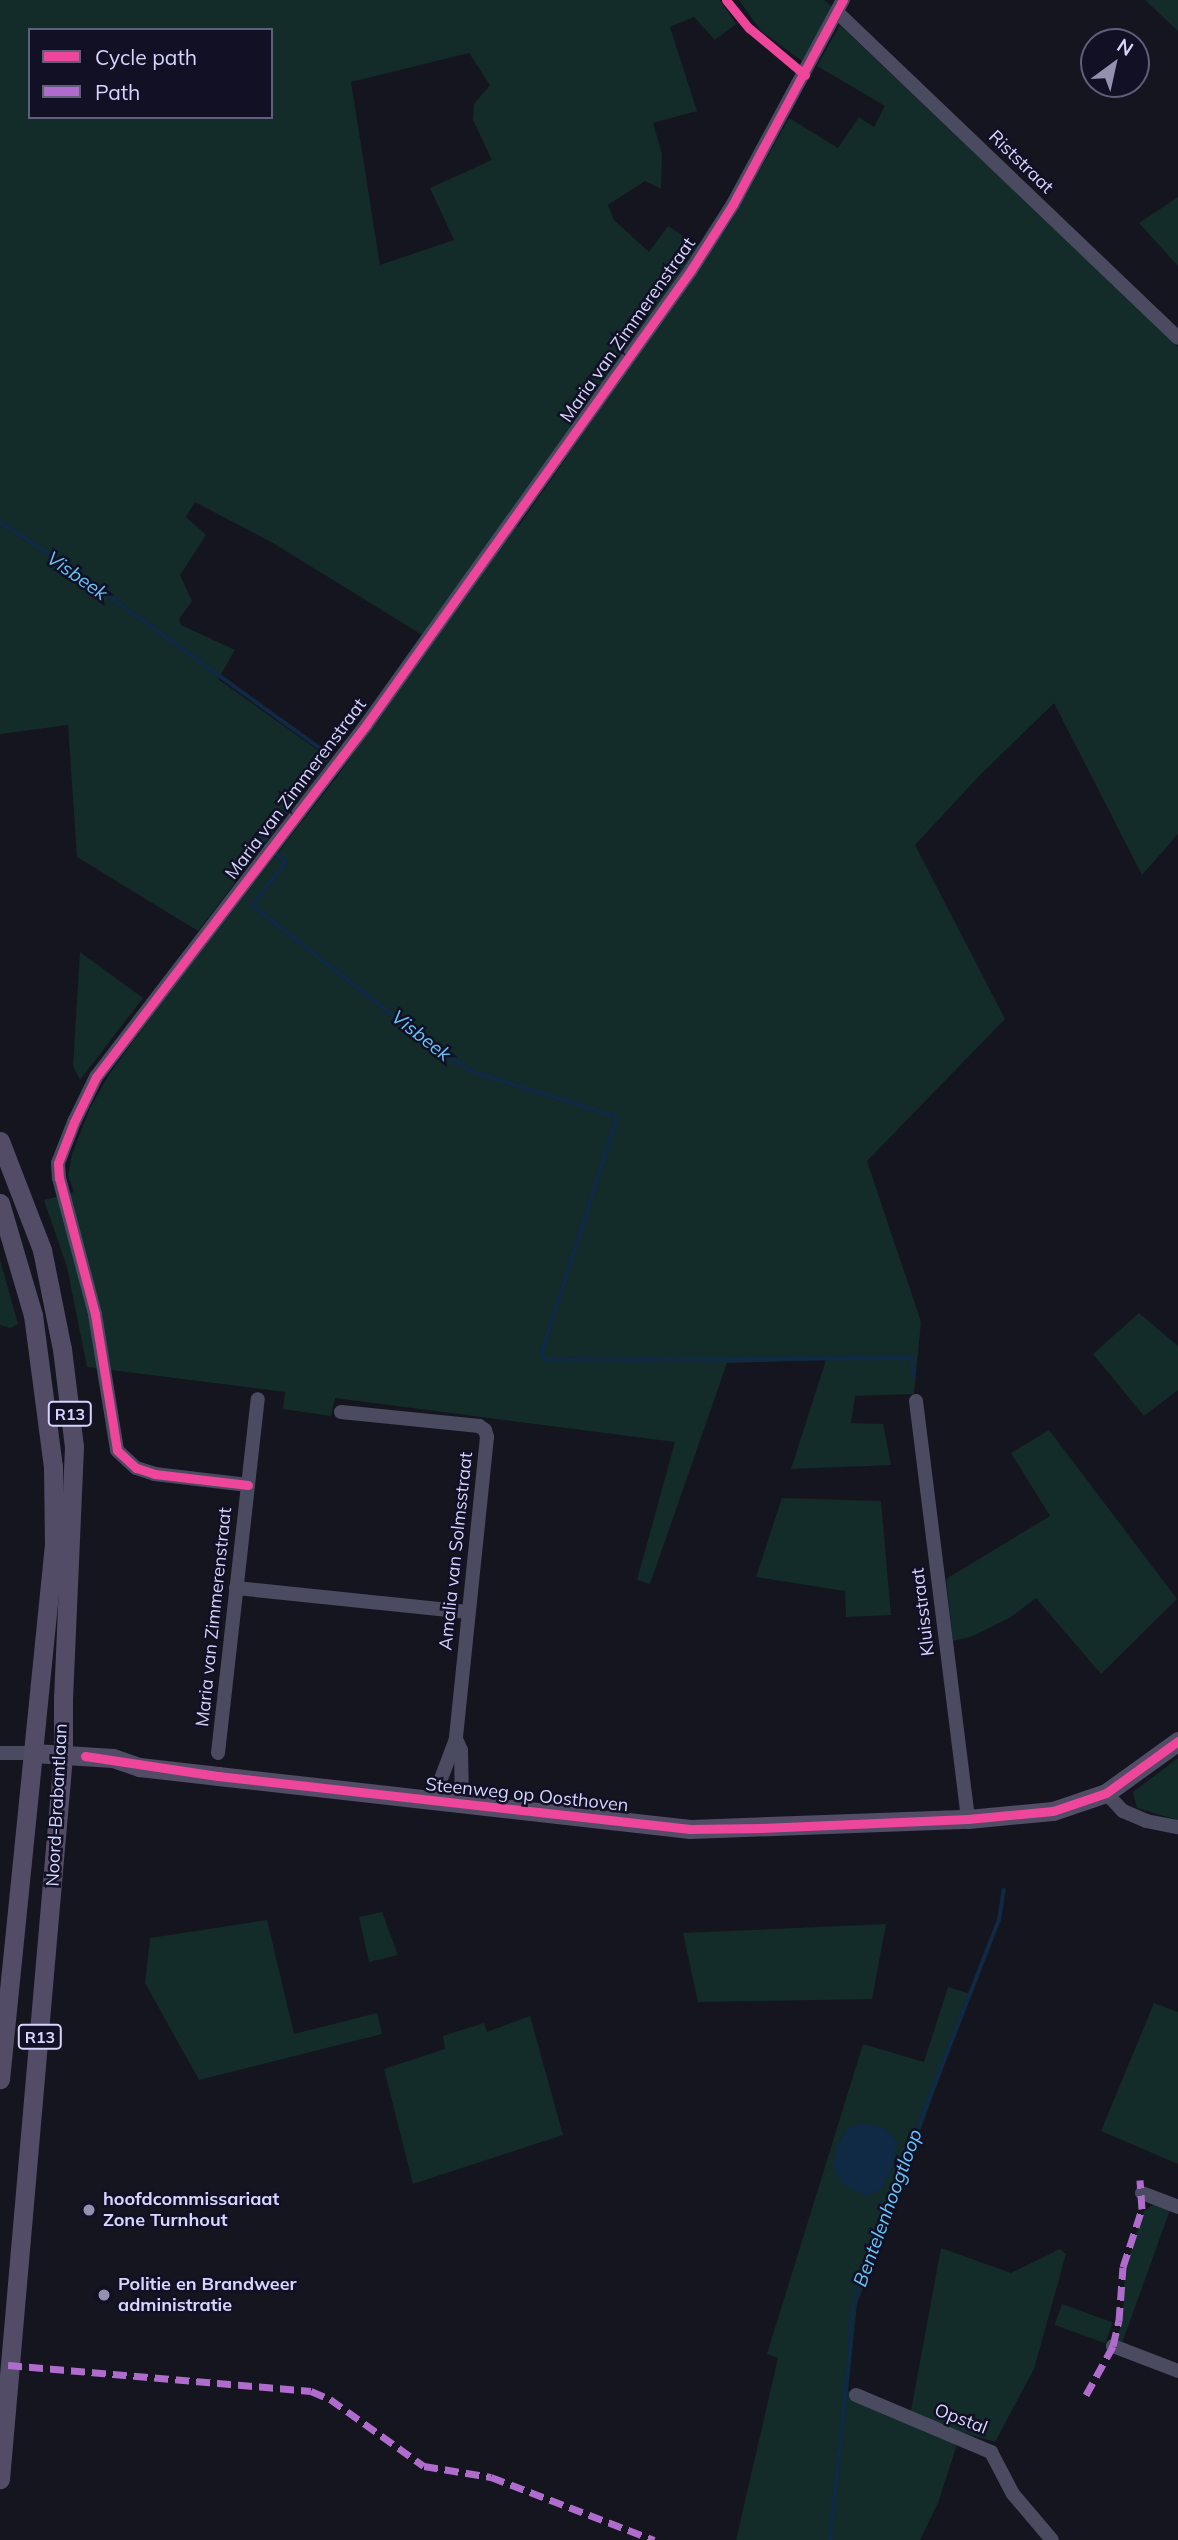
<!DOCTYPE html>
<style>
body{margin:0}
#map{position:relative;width:1178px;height:2540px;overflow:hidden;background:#151520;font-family:Mulish,sans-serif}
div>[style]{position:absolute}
.green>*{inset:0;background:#132b29;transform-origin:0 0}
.water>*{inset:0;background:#102944}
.stream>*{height:3.5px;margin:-1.75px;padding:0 1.75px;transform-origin:1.75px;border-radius:1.75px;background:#102944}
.minor>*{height:14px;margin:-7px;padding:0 7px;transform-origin:7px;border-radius:7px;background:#4a4b61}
.major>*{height:19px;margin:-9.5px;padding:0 9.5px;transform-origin:9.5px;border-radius:9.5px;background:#524c66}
.quiet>*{height:7px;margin-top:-3.5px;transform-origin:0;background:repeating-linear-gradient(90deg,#b06ccc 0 14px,transparent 0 21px)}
.cycleway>*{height:9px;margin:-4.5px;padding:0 4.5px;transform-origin:4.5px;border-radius:4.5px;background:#ed469a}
.dots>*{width:19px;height:19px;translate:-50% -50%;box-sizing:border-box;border:4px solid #111025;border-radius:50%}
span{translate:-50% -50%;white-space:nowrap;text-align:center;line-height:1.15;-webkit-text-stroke:5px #111025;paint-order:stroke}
.shield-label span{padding:2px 5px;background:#111025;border:2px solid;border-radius:5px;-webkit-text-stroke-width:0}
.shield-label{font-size:16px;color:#d5d5fd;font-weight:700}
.street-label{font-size:18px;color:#d5d5fd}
.poi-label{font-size:18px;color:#d5d5fd;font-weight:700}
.left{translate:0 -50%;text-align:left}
.water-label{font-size:19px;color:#67c6f9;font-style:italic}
.legend{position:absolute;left:28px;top:28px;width:245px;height:91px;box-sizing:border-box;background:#111025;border:2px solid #5f5f7b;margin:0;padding:9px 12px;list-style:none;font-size:21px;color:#d5d5fd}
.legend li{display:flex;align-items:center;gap:14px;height:35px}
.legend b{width:35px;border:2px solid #5f5f7b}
.north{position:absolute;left:1080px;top:28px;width:70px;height:70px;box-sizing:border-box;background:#111025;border:2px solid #5f5f7b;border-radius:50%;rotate:33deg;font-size:19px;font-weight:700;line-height:28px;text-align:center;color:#d5d5fd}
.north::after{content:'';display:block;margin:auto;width:24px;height:32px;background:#9292b0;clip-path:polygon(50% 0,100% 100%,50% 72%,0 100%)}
</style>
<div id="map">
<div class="green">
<div style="clip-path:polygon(evenodd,0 0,720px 0,736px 24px,715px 40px,694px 17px,670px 27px,697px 111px,653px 123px,662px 154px,661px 189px,645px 181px,608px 205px,614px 220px,649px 252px,668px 226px,700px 247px,504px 521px,518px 527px,730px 223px,789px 118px,838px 148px,859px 117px,874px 127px,885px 106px,817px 66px,840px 25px,1178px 347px,1178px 834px,1142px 875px,1054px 703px,979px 776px,915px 845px,1005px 1019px,867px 1161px,921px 1322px,914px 1394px,855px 1396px,851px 1423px,883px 1424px,891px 1465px,791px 1469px,826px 1360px,727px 1363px,650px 1584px,637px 1580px,675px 1442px,335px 1398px,331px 1416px,283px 1409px,285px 1392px,87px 1367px,67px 1267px,44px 1200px,74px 1192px,68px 1176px,72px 1154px,90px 1108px,110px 1073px,164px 999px,339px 774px,432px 641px,273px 543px,195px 502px,186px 517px,206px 535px,180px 575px,192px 601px,179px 619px,181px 625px,235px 650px,218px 679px,330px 759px,198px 931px,77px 857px,68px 725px,0 734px,0 0,30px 30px,271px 30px,271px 117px,30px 117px,30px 30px,0 0,469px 53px,490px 85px,474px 104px,473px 120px,492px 160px,430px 188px,454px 240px,380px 265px,351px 82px,469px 53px)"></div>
<div style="clip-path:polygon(739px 0,824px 0,832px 7px,802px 61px,761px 31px)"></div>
<div style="clip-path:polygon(1145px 0,1178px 0,1178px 31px)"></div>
<div style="clip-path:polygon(1178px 197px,1178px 266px,1139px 223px)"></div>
<div style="clip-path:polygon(80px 952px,143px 998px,80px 1080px,73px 1066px)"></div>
<div style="clip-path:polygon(0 1260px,18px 1324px,10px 1328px,0 1325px)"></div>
<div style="clip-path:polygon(1139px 1313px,1178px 1346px,1178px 1390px,1144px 1416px,1093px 1354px)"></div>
<div style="clip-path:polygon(1049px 1430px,1177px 1599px,1101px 1674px,1036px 1598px,1011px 1617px,973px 1636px,953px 1641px,946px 1579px,1050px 1516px,1011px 1453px)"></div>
<div style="clip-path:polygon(782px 1498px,881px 1501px,891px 1615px,846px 1617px,845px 1591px,756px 1577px)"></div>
<div style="clip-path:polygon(1178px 1758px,1178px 1820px,1137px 1808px,1133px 1792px)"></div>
<div style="clip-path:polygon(382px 1912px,398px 1955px,369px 1962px,359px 1917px)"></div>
<div style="clip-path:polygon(267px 1920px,294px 2034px,377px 2013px,382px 2034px,199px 2080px,145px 1983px,150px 1938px)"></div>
<div style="clip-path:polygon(886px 1924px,872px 1999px,698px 2002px,683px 1933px)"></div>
<div style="clip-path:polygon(948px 1987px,970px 1994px,857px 2304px,848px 2391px,910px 2416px,941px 2248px,1011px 2273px,1060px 2249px,1066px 2254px,1034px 2369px,995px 2442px,961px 2432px,938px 2503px,920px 2540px,736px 2540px,778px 2358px,767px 2354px,863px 2044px,924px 2062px)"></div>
<div style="clip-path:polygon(1154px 2003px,1178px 2012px,1178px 2164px,1101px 2131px)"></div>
<div style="clip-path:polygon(530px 2016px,563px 2135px,413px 2184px,384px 2069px,445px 2049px,443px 2036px,484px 2023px,487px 2032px)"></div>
<div style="clip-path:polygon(1154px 2204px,1170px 2210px,1122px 2343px,1117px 2340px,1123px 2316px,1125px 2268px,1144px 2211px)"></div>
<div style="left:1062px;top:2304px;width:54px;height:22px;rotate:20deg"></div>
</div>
<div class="water">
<div style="clip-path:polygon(863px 2123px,884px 2128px,898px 2142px,892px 2168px,882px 2189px,866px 2196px,842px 2184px,833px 2165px,838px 2144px,846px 2130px)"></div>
</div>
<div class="stream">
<div style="left:0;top:522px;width:74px;rotate:32.8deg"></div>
<div style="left:62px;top:562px;width:323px;rotate:35.8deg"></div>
<div style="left:324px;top:751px;width:18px;rotate:109deg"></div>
<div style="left:318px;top:768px;width:93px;rotate:127.1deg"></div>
<div style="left:262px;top:842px;width:9px;rotate:41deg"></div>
<div style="left:275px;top:853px;width:14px;rotate:39deg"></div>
<div style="left:286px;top:862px;width:55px;rotate:126.9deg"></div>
<div style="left:253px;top:906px;width:218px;rotate:37.9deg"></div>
<div style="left:425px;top:1040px;width:55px;rotate:34deg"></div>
<div style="left:471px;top:1071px;width:151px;rotate:17.4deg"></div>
<div style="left:615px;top:1116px;width:7px;rotate:82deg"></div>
<div style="left:616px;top:1123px;width:235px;rotate:107.8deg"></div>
<div style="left:544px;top:1347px;width:8px;rotate:104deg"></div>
<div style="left:542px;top:1355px;width:7px;rotate:45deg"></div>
<div style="left:547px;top:1360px;width:365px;rotate:-0.3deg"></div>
<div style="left:912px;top:1358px;width:18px;rotate:84deg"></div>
<div style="left:830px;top:2540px;width:190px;rotate:-84deg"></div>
<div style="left:850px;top:2351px;width:37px;rotate:-88deg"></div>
<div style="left:851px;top:2314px;width:64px;rotate:-73.6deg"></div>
<div style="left:869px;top:2253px;width:357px;rotate:-68.7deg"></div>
<div style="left:999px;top:1920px;width:30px;rotate:-81deg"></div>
</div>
<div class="minor">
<div style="left:838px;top:13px;width:470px;rotate:43.7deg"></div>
<div style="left:916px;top:1401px;width:421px;rotate:82.9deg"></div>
<div style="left:341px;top:1412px;width:139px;rotate:5.8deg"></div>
<div style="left:479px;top:1426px;width:7px;rotate:34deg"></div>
<div style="left:485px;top:1430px;width:7px;rotate:74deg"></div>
<div style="left:487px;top:1437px;width:304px;rotate:95.9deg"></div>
<div style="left:456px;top:1739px;width:65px;rotate:110.7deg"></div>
<div style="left:248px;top:1485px;width:94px;rotate:-173.3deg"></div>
<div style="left:155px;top:1474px;width:20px;rotate:-162deg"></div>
<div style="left:136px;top:1468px;width:26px;rotate:-137deg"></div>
<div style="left:117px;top:1450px;width:138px;rotate:-99.2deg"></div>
<div style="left:95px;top:1314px;width:141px;rotate:-104.8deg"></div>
<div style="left:59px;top:1178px;width:15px;rotate:-94deg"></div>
<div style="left:58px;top:1163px;width:44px;rotate:-68.7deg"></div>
<div style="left:74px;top:1122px;width:50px;rotate:-63.9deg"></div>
<div style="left:96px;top:1077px;width:444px;rotate:-52.5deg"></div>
<div style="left:366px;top:725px;width:559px;rotate:-54.46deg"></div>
<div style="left:691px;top:270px;width:78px;rotate:-57.5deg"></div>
<div style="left:733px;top:204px;width:232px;rotate:-61.7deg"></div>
<div style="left:236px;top:1588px;width:233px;rotate:5.9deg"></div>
<div style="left:456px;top:1739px;width:12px;rotate:66deg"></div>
<div style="left:461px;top:1750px;width:53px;rotate:88.9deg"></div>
<div style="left:0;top:1753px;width:34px"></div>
<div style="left:218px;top:1753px;width:356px;rotate:-83.6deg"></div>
<div style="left:1106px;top:1793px;width:25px;rotate:47deg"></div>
<div style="left:1123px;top:1811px;width:25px;rotate:23deg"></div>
<div style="left:1146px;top:1821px;width:33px;rotate:11deg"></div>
<div style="left:1142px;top:2193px;width:39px;rotate:21deg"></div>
<div style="left:1113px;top:2346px;width:70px;rotate:21deg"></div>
<div style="left:856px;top:2395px;width:147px;rotate:22.9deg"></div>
<div style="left:991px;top:2452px;width:47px;rotate:62.4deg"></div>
<div style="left:1013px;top:2494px;width:60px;rotate:49.7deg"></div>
</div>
<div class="major">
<div style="left:0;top:1141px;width:117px;rotate:68.9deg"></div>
<div style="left:42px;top:1250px;width:101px;rotate:78.6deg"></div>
<div style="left:62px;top:1349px;width:99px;rotate:83deg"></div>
<div style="left:74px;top:1447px;width:250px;rotate:92.5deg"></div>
<div style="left:63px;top:1697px;width:59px;rotate:90deg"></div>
<div style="left:63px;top:1756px;width:726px;rotate:94.98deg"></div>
<div style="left:0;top:1203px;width:117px;rotate:73.6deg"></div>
<div style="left:33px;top:1315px;width:152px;rotate:82.5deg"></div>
<div style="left:53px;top:1466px;width:78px;rotate:89.3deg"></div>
<div style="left:54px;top:1544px;width:538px;rotate:95.76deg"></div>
<div style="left:34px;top:1753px;width:79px;rotate:3.6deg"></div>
<div style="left:113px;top:1758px;width:28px;rotate:19deg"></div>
<div style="left:139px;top:1767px;width:80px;rotate:6.5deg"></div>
<div style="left:218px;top:1776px;width:475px;rotate:6.4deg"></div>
<div style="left:690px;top:1829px;width:278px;rotate:-2.1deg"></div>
<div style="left:968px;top:1819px;width:85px;rotate:-5.4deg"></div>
<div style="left:1053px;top:1811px;width:56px;rotate:-18.8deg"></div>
<div style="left:1106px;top:1793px;width:89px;rotate:-35.8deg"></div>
</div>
<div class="quiet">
<div style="left:8px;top:2365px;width:304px;rotate:4.9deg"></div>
<div style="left:311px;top:2391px;width:21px;rotate:23deg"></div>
<div style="left:330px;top:2399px;width:115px;rotate:35.5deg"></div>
<div style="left:424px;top:2466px;width:68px;rotate:9.3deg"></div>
<div style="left:491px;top:2477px;width:175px;rotate:21.1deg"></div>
<div style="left:1086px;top:2395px;width:56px;rotate:-61.1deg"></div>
<div style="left:1113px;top:2346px;width:26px;rotate:-77deg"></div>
<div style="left:1119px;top:2321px;width:54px;rotate:-85.8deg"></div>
<div style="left:1123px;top:2267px;width:61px;rotate:-71.9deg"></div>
<div style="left:1142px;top:2209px;width:29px;rotate:-94deg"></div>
</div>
<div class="cycleway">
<div style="left:726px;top:0;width:36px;rotate:51deg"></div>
<div style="left:749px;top:28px;width:73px;rotate:40deg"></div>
<div style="left:248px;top:1485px;width:94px;rotate:-173.3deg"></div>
<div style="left:155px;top:1474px;width:20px;rotate:-162deg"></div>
<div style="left:136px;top:1468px;width:26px;rotate:-137deg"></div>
<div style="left:117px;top:1450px;width:138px;rotate:-99.2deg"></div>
<div style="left:95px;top:1314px;width:141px;rotate:-104.8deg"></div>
<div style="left:59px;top:1178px;width:15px;rotate:-94deg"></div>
<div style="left:58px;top:1163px;width:44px;rotate:-68.7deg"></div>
<div style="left:74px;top:1122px;width:50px;rotate:-63.9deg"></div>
<div style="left:96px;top:1077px;width:444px;rotate:-52.5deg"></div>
<div style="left:366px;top:725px;width:559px;rotate:-54.46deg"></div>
<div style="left:691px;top:270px;width:78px;rotate:-57.5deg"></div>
<div style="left:733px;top:204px;width:232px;rotate:-61.7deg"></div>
<div style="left:85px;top:1756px;width:134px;rotate:8.6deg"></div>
<div style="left:218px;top:1776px;width:475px;rotate:6.4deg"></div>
<div style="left:690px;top:1829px;width:70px;rotate:-0.8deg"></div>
<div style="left:760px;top:1828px;width:208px;rotate:-2.5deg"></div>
<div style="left:968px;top:1819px;width:85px;rotate:-5.4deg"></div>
<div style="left:1053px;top:1811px;width:56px;rotate:-18.8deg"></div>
<div style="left:1106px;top:1793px;width:89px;rotate:-35.8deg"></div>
</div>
<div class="dots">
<div style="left:89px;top:2210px;background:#9292b0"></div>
<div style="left:104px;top:2295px;background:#9292b0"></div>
</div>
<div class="shield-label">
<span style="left:70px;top:1414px">R13</span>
<span style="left:40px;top:2037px">R13</span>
</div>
<div class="street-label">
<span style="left:1021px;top:162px;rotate:44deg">Riststraat</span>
<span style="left:628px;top:330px;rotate:-55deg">Maria van Zimmerenstraat</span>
<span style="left:296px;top:789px;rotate:-53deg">Maria van Zimmerenstraat</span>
<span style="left:456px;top:1551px;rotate:-84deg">Amalia van Solmsstraat</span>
<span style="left:923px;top:1612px;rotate:-97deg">Kluisstraat</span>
<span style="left:214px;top:1617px;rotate:-84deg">Maria van Zimmerenstraat</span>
<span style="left:527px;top:1795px;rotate:6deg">Steenweg op Oosthoven</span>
<span style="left:57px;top:1805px;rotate:-87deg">Noord-Brabantlaan</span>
<span style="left:961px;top:2419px;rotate:21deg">Opstal</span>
</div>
<div class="poi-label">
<span class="left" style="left:103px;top:2210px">hoofdcommissariaat<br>Zone Turnhout</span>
<span class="left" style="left:118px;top:2295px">Politie en Brandweer<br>administratie</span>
</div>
<div class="water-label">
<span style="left:77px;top:576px;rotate:35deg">Visbeek</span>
<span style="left:421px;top:1036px;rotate:38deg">Visbeek</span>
<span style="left:888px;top:2208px;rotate:-70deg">Bentelenhoogtloop</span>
</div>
<ul class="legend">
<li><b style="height:9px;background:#ed469a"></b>Cycle path</li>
<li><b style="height:9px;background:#b06ccc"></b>Path</li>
</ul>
<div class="north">N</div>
</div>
